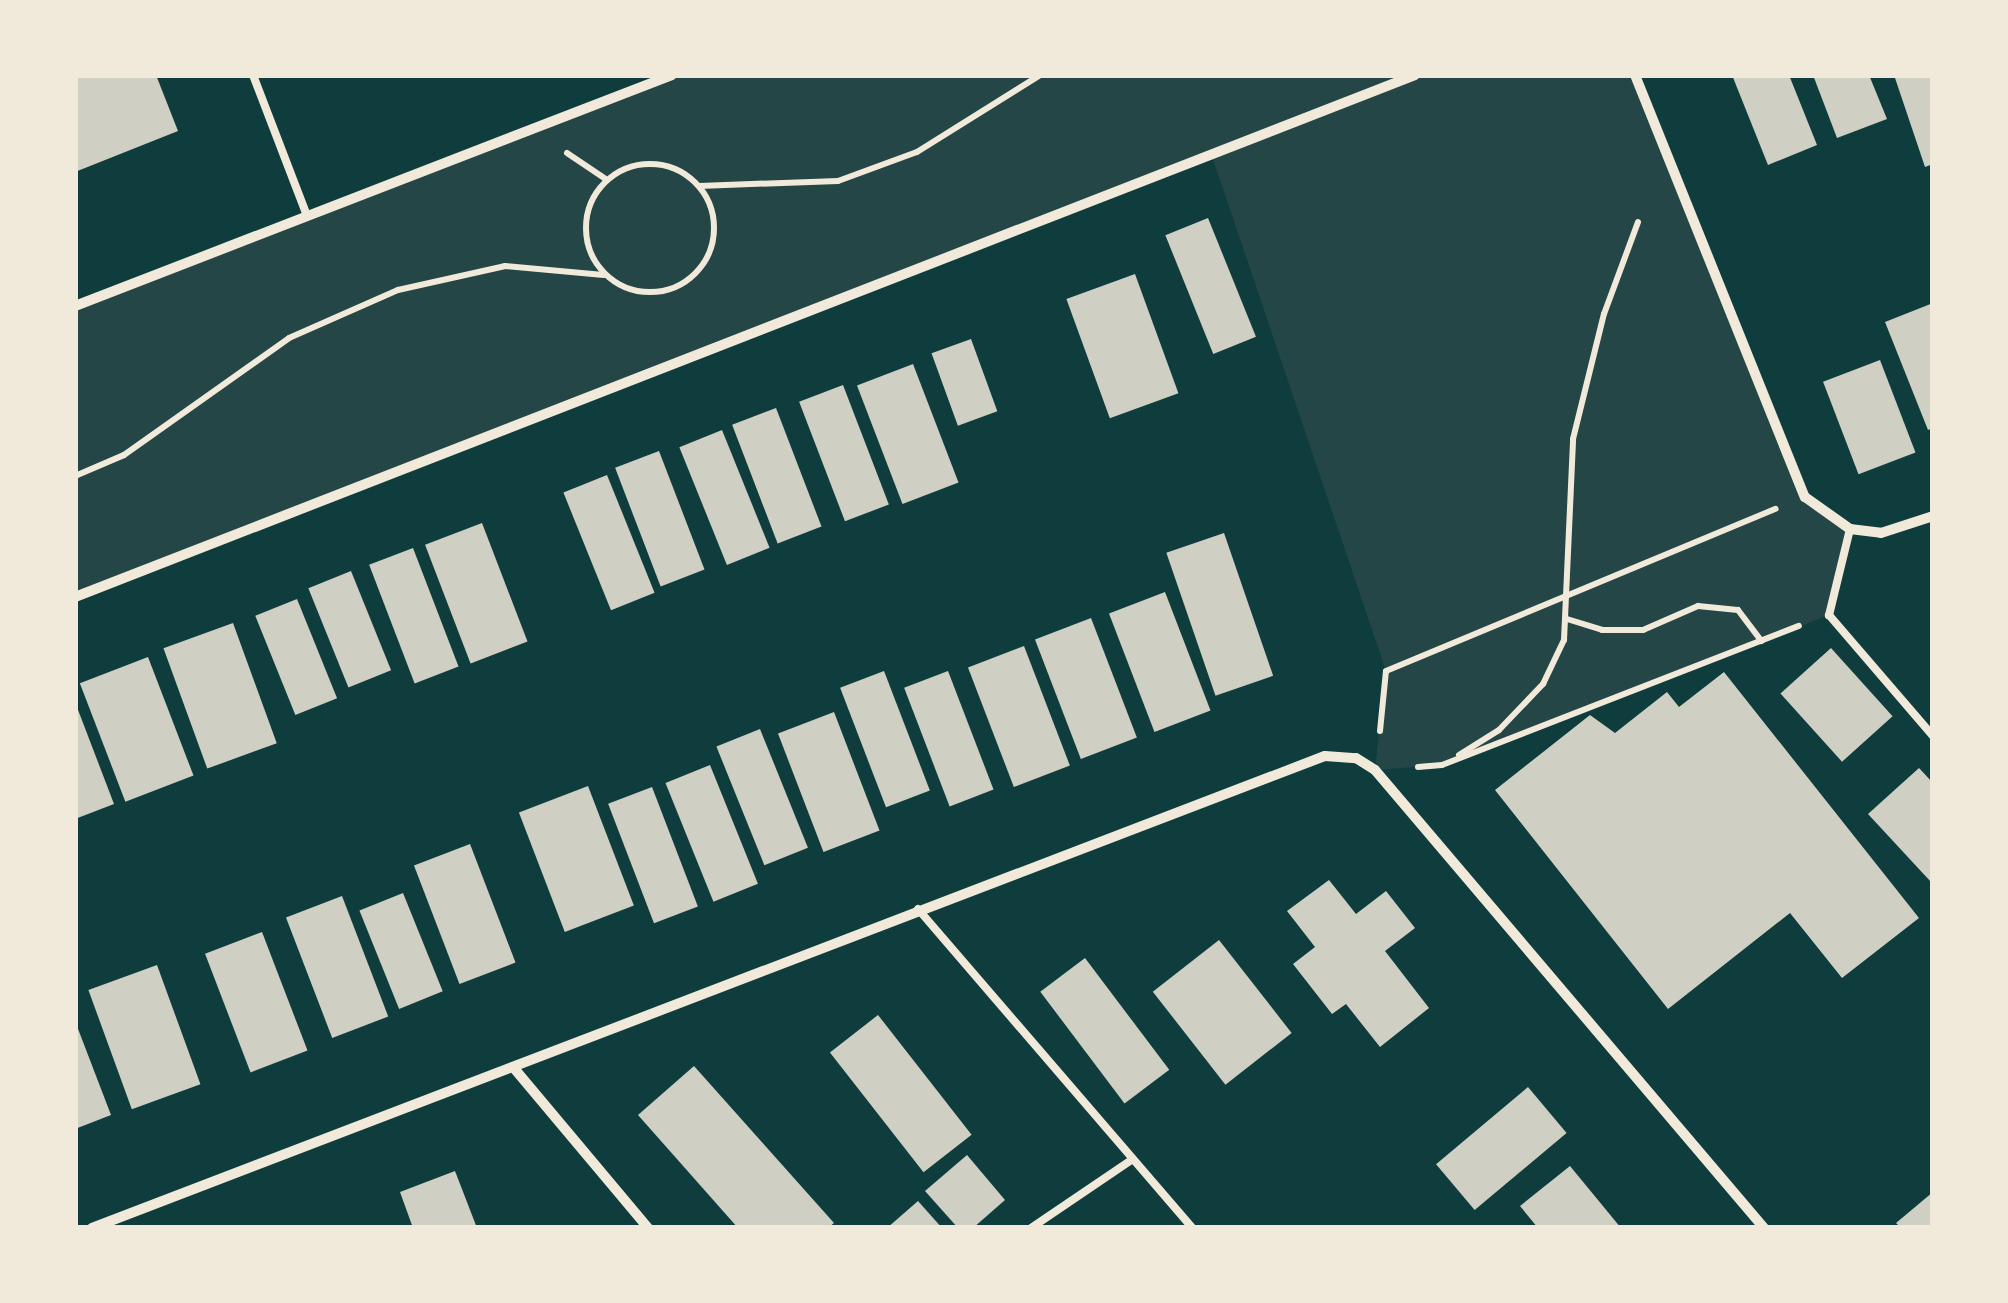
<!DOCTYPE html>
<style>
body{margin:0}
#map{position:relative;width:2008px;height:1303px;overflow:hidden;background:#0f3d3e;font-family:Figtree,sans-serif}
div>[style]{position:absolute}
.green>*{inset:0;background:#244646}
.building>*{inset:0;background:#cfcfc3;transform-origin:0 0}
.path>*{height:6px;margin:-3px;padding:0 3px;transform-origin:3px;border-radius:3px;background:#f1e9da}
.path>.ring{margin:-3px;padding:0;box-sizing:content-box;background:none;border:6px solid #f1e9da;border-radius:50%}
.service>*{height:8px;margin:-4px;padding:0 4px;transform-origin:4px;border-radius:4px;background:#f1e9da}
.minor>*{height:10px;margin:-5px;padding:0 5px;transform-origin:5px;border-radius:5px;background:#f1e9da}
span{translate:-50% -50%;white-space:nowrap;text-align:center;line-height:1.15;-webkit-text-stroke:10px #f1e9da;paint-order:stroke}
.frame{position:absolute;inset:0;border:78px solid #f1e9da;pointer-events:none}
</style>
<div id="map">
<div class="green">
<div style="clip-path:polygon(672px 75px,1635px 75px,1805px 497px,1850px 529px,1829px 615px,1442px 765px,1375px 770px,1386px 671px,1212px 156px,75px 597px,75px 306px)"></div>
</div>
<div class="building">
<div style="clip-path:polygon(75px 75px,156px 75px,178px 131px,75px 172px)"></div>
<div style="clip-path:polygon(1732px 75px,1789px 75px,1817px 145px,1768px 165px)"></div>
<div style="clip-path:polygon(1813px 75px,1869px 75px,1887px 119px,1837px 138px)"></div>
<div style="clip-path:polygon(1894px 75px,1933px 75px,1933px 164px,1925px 167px)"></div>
<div style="left:1208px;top:218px;width:128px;height:46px;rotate:68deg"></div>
<div style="left:1135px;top:274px;width:127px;height:73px;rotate:70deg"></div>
<div style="clip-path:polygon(1933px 303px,1933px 428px,1928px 430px,1885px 322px)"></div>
<div style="left:971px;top:339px;width:77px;height:42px;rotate:70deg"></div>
<div style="left:1880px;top:360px;width:99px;height:61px;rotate:69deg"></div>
<div style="left:913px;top:364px;width:127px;height:60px;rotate:69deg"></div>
<div style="left:843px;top:385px;width:128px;height:47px;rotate:69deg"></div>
<div style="left:776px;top:408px;width:127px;height:47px;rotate:69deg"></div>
<div style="left:722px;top:430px;width:127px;height:46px;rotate:68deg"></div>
<div style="left:659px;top:451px;width:127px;height:47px;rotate:69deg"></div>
<div style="left:607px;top:475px;width:127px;height:47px;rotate:68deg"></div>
<div style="left:482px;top:523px;width:127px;height:61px;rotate:69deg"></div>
<div style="left:1224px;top:533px;width:151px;height:61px;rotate:71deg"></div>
<div style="left:413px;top:548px;width:127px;height:47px;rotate:69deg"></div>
<div style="left:351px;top:571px;width:107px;height:46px;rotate:68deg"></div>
<div style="left:1165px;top:592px;width:127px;height:60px;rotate:69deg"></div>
<div style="left:297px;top:599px;width:107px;height:45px;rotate:68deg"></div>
<div style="left:1091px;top:618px;width:128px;height:60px;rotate:69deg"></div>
<div style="left:233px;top:623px;width:128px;height:74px;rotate:70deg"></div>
<div style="left:1024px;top:646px;width:128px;height:60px;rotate:69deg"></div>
<div style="left:1831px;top:648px;width:92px;height:68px;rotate:48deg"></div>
<div style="left:148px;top:657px;width:127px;height:73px;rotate:69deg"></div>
<div style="left:884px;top:671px;width:128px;height:47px;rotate:69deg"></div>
<div style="left:948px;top:671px;width:127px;height:47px;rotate:69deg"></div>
<div style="clip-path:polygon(1724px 672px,1919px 918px,1842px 978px,1790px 913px,1668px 1009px,1495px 790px,1590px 715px,1615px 733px,1667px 692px,1679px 707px)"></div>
<div style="clip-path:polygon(75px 702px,114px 804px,75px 819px)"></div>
<div style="left:834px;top:712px;width:127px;height:60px;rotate:69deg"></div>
<div style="left:760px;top:729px;width:128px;height:47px;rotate:68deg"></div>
<div style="left:710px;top:765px;width:128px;height:48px;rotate:68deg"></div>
<div style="clip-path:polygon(1919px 768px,1933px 783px,1931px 882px,1868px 814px)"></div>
<div style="left:588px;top:786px;width:128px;height:74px;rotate:69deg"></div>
<div style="left:652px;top:787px;width:128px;height:47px;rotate:69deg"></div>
<div style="left:470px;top:844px;width:127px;height:60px;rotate:69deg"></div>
<div style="clip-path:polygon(1329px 880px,1356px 914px,1386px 891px,1415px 928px,1385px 951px,1429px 1008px,1380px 1047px,1346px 1004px,1332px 1014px,1293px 964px,1315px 947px,1287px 911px)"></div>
<div style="left:403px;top:893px;width:106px;height:47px;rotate:68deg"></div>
<div style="left:342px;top:896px;width:129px;height:60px;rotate:69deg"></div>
<div style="left:262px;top:932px;width:127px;height:61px;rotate:69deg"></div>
<div style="left:1219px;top:940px;width:118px;height:84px;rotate:52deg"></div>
<div style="left:1085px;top:958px;width:140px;height:56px;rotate:53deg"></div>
<div style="left:157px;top:965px;width:127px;height:73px;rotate:70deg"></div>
<div style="left:878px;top:1015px;width:152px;height:61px;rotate:52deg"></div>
<div style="clip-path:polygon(75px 1021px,111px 1115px,75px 1129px)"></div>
<div style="clip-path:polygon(694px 1066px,834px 1223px,828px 1228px,738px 1228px,638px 1115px)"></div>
<div style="left:1528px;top:1087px;width:60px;height:120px;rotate:50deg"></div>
<div style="clip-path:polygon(967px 1155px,1005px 1200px,973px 1228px,958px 1228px,925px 1191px)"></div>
<div style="clip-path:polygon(1570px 1166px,1621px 1228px,1538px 1228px,1520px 1206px)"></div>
<div style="clip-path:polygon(455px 1171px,477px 1228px,413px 1228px,400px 1192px)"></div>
<div style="clip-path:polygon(1933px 1192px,1933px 1228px,1901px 1228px,1896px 1223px)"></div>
<div style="clip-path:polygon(918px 1201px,942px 1228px,887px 1228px)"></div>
</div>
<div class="path">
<div style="left:567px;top:153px;width:48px;rotate:34deg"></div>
<div class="ring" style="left:586px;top:164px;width:122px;height:122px"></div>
<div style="left:699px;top:186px;width:139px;rotate:-2.1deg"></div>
<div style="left:838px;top:181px;width:84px;rotate:-20.2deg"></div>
<div style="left:917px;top:152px;width:145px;rotate:-32deg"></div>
<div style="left:75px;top:476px;width:53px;rotate:-23.2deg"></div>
<div style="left:124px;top:455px;width:202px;rotate:-35.3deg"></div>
<div style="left:289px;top:338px;width:119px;rotate:-23.8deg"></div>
<div style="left:398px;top:290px;width:110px;rotate:-12.6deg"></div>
<div style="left:505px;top:266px;width:99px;rotate:5.2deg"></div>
<div style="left:1567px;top:619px;width:37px;rotate:17deg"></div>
<div style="left:1602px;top:630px;width:41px"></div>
<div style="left:1643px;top:630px;width:60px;rotate:-23.6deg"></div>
<div style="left:1698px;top:606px;width:40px;rotate:5.7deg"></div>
<div style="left:1738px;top:610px;width:39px;rotate:53deg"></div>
<div style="left:1380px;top:731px;width:60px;rotate:-84.3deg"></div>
<div style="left:1386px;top:671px;width:422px;rotate:-22.6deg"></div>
<div style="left:1459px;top:755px;width:47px;rotate:-32deg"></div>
<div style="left:1499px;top:730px;width:64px;rotate:-46.3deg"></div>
<div style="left:1543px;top:684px;width:49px;rotate:-64.5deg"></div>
<div style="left:1564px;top:640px;width:201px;rotate:-87.4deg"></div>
<div style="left:1573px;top:439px;width:129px;rotate:-76.1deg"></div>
<div style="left:1604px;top:314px;width:98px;rotate:-69.7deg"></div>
<div style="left:1418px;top:767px;width:24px;rotate:-5deg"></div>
<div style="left:1442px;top:765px;width:383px;rotate:-21.3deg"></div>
</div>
<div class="service">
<div style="left:253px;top:75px;width:151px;rotate:69deg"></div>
<div style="left:1850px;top:529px;width:89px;rotate:103.7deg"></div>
<div style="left:1829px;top:615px;width:160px;rotate:49.3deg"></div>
<div style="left:918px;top:909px;width:421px;rotate:49.3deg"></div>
<div style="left:1031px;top:1228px;width:123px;rotate:-34.1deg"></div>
</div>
<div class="minor">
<div style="left:1635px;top:75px;width:455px;rotate:68.1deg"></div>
<div style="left:1805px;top:497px;width:55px;rotate:35.4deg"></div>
<div style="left:1850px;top:529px;width:31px;rotate:7deg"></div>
<div style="left:1881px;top:533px;width:55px;rotate:-18.1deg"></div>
<div style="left:75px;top:306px;width:640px;rotate:-21.15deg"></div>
<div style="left:75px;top:597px;width:1438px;rotate:-21.28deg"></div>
<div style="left:513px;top:1067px;width:210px;rotate:50deg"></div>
<div style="left:92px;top:1228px;width:1320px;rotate:-20.95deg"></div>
<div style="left:1325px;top:756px;width:31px;rotate:4deg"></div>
<div style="left:1356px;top:758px;width:22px;rotate:32deg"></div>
<div style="left:1375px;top:770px;width:601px;rotate:49.66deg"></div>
</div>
<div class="frame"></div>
</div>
